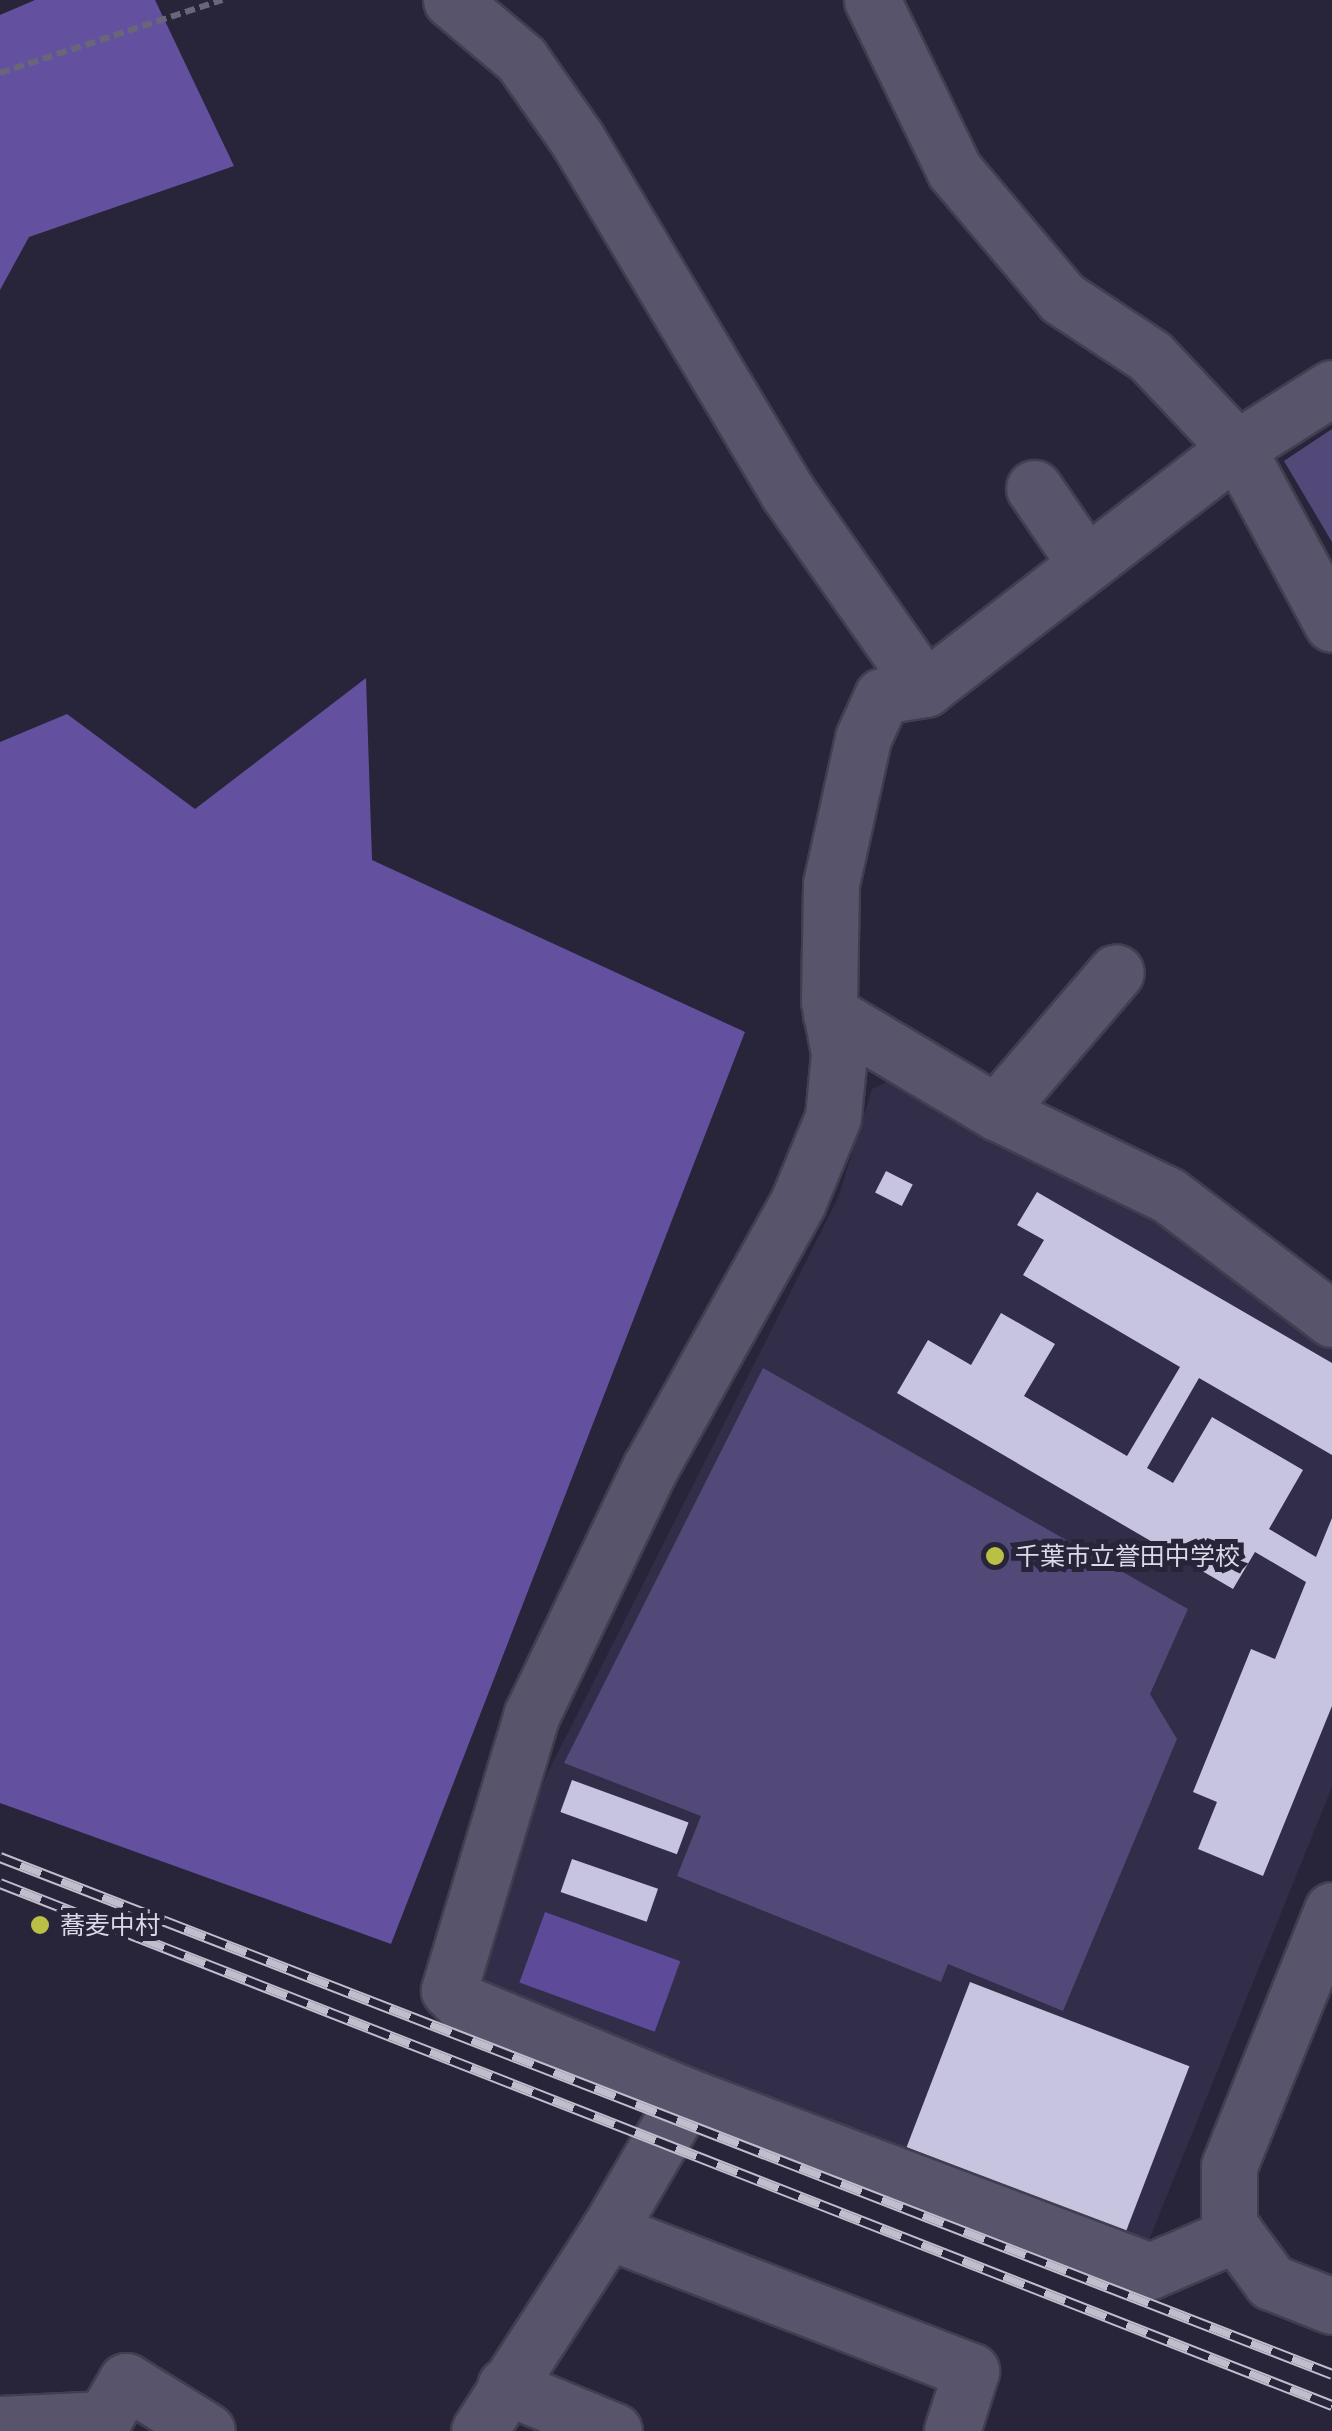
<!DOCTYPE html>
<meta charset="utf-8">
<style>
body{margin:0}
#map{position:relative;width:1332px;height:2431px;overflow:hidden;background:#282439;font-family:"IBM Plex Sans","Noto Sans JP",sans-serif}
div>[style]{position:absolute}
.built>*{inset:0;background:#322d48}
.green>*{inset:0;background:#524979}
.forest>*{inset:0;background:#6351a0}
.water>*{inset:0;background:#5d4a98;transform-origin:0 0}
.building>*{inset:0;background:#c7c4df;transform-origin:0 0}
.path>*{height:6px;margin-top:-3px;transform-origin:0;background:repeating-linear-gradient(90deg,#6a6679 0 10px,transparent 0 15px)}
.roads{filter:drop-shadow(2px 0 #413e50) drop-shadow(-2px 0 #413e50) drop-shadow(0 2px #413e50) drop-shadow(0 -2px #413e50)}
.minor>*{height:55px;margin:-27.5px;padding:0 27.5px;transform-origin:27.5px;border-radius:27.5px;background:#57546b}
.rail>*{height:11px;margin-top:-5.5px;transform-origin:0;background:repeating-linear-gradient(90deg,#282439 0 22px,#c0becd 0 44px);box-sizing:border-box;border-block:2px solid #c0becd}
.dots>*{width:28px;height:28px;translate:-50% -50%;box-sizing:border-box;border:5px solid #282439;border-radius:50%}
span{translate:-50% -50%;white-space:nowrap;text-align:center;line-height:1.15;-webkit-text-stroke:10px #282439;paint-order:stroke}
.poi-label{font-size:25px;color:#dbd9e7}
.left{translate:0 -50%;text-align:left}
</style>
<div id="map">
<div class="built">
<div style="clip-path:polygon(909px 1071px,1159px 1214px,1332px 1338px,1332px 1787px,1141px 2260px,468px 1979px,547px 1774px,838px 1198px,872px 1089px)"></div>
</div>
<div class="green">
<div style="clip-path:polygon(1332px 429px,1332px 542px,1284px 461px)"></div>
<div style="clip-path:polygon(763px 1368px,1188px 1609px,1150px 1694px,1177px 1739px,1063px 2011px,948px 1964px,941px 1982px,677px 1876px,701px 1816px,564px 1763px)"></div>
</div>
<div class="forest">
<div style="clip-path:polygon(35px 0,155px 0,234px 166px,29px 237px,0 290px,0 15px)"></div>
<div style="clip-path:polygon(366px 678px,372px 860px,745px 1032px,391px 1944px,0 1803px,0 742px,67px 714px,195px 809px)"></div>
</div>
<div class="water">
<div style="left:545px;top:1912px;width:144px;height:75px;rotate:20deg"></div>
</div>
<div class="building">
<div style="left:886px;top:1171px;width:30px;height:24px;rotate:27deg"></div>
<div style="clip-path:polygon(1037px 1192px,1332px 1363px,1332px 1455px,1199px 1378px,1147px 1468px,1173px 1483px,1212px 1417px,1303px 1470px,1269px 1529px,1316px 1557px,1332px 1518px,1332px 1706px,1263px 1876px,1198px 1849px,1217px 1802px,1193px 1792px,1251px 1649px,1275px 1659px,1306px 1582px,1255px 1552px,1233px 1589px,897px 1393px,928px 1340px,971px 1365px,1001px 1313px,1055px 1344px,1024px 1396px,1127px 1456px,1180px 1367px,1023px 1275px,1044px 1240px,1017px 1225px)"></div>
<div style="left:572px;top:1780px;width:124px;height:34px;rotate:20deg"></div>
<div style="left:572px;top:1859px;width:91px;height:35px;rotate:19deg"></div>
<div style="left:970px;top:1982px;width:235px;height:177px;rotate:21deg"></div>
</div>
<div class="path">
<div style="left:0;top:73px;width:234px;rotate:-18.2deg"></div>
</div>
<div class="roads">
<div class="minor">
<div style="left:451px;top:0;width:92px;rotate:40.1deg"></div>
<div style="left:521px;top:59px;width:98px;rotate:55deg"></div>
<div style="left:577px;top:139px;width:412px;rotate:59.2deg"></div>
<div style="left:788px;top:493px;width:239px;rotate:55deg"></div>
<div style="left:872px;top:0;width:189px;rotate:64.2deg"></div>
<div style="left:954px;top:170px;width:167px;rotate:49.8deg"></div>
<div style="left:1062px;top:298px;width:105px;rotate:33.4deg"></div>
<div style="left:1150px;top:356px;width:127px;rotate:46.6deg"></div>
<div style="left:1237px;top:448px;width:200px;rotate:61.6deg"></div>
<div style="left:1034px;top:488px;width:92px;rotate:55.6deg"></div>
<div style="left:831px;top:1014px;width:192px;rotate:30.7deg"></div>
<div style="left:996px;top:1112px;width:191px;rotate:25.8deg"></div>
<div style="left:1168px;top:1195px;width:206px;rotate:37.1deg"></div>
<div style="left:996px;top:1112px;width:184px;rotate:-49.4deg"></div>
<div style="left:1332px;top:1910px;width:276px;rotate:111.9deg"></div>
<div style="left:1229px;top:2166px;width:59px;rotate:90deg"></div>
<div style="left:1229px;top:2225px;width:71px;rotate:53.6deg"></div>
<div style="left:1271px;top:2282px;width:66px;rotate:21.5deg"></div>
<div style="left:608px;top:2231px;width:389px;rotate:21.1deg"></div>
<div style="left:971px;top:2371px;width:63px;rotate:107.6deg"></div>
<div style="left:1236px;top:2234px;width:94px;rotate:156.7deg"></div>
<div style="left:1150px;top:2271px;width:495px;rotate:-159.3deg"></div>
<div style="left:687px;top:2096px;width:245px;rotate:-157.4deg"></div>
<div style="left:461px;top:2002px;width:17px;rotate:-135deg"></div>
<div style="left:449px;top:1990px;width:288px;rotate:-73.3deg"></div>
<div style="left:532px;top:1714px;width:273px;rotate:-64.4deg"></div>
<div style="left:650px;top:1468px;width:304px;rotate:-60.9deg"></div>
<div style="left:798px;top:1202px;width:92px;rotate:-67.6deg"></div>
<div style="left:833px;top:1117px;width:64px;rotate:-84.6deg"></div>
<div style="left:839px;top:1053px;width:53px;rotate:-100.9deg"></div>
<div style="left:829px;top:1001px;width:117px;rotate:-89deg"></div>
<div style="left:831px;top:884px;width:149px;rotate:-77.6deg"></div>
<div style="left:863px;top:738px;width:46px;rotate:-65.7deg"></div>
<div style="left:882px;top:696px;width:44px;rotate:-9.2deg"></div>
<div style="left:925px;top:689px;width:394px;rotate:-37.7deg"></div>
<div style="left:1237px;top:448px;width:112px;rotate:-32.3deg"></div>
<div style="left:505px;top:2386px;width:118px;rotate:22.4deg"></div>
<div style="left:0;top:2424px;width:104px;rotate:-2.8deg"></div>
<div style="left:104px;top:2419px;width:44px;rotate:-59.9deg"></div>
<div style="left:126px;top:2381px;width:95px;rotate:31.7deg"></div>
<div style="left:479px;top:2431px;width:238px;rotate:-57.2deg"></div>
<div style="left:608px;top:2231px;width:156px;rotate:-59.7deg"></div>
</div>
</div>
<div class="rail">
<div style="left:0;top:1857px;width:1429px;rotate:21.21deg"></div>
<div style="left:0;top:1883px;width:1431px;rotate:21.4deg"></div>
</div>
<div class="dots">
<div style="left:995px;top:1556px;background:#bac045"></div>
<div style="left:40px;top:1925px;background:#bac045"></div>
</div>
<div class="poi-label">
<span class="left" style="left:1015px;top:1556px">千葉市立誉田中学校</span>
<span class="left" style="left:60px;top:1925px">蕎麦中村</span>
</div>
</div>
